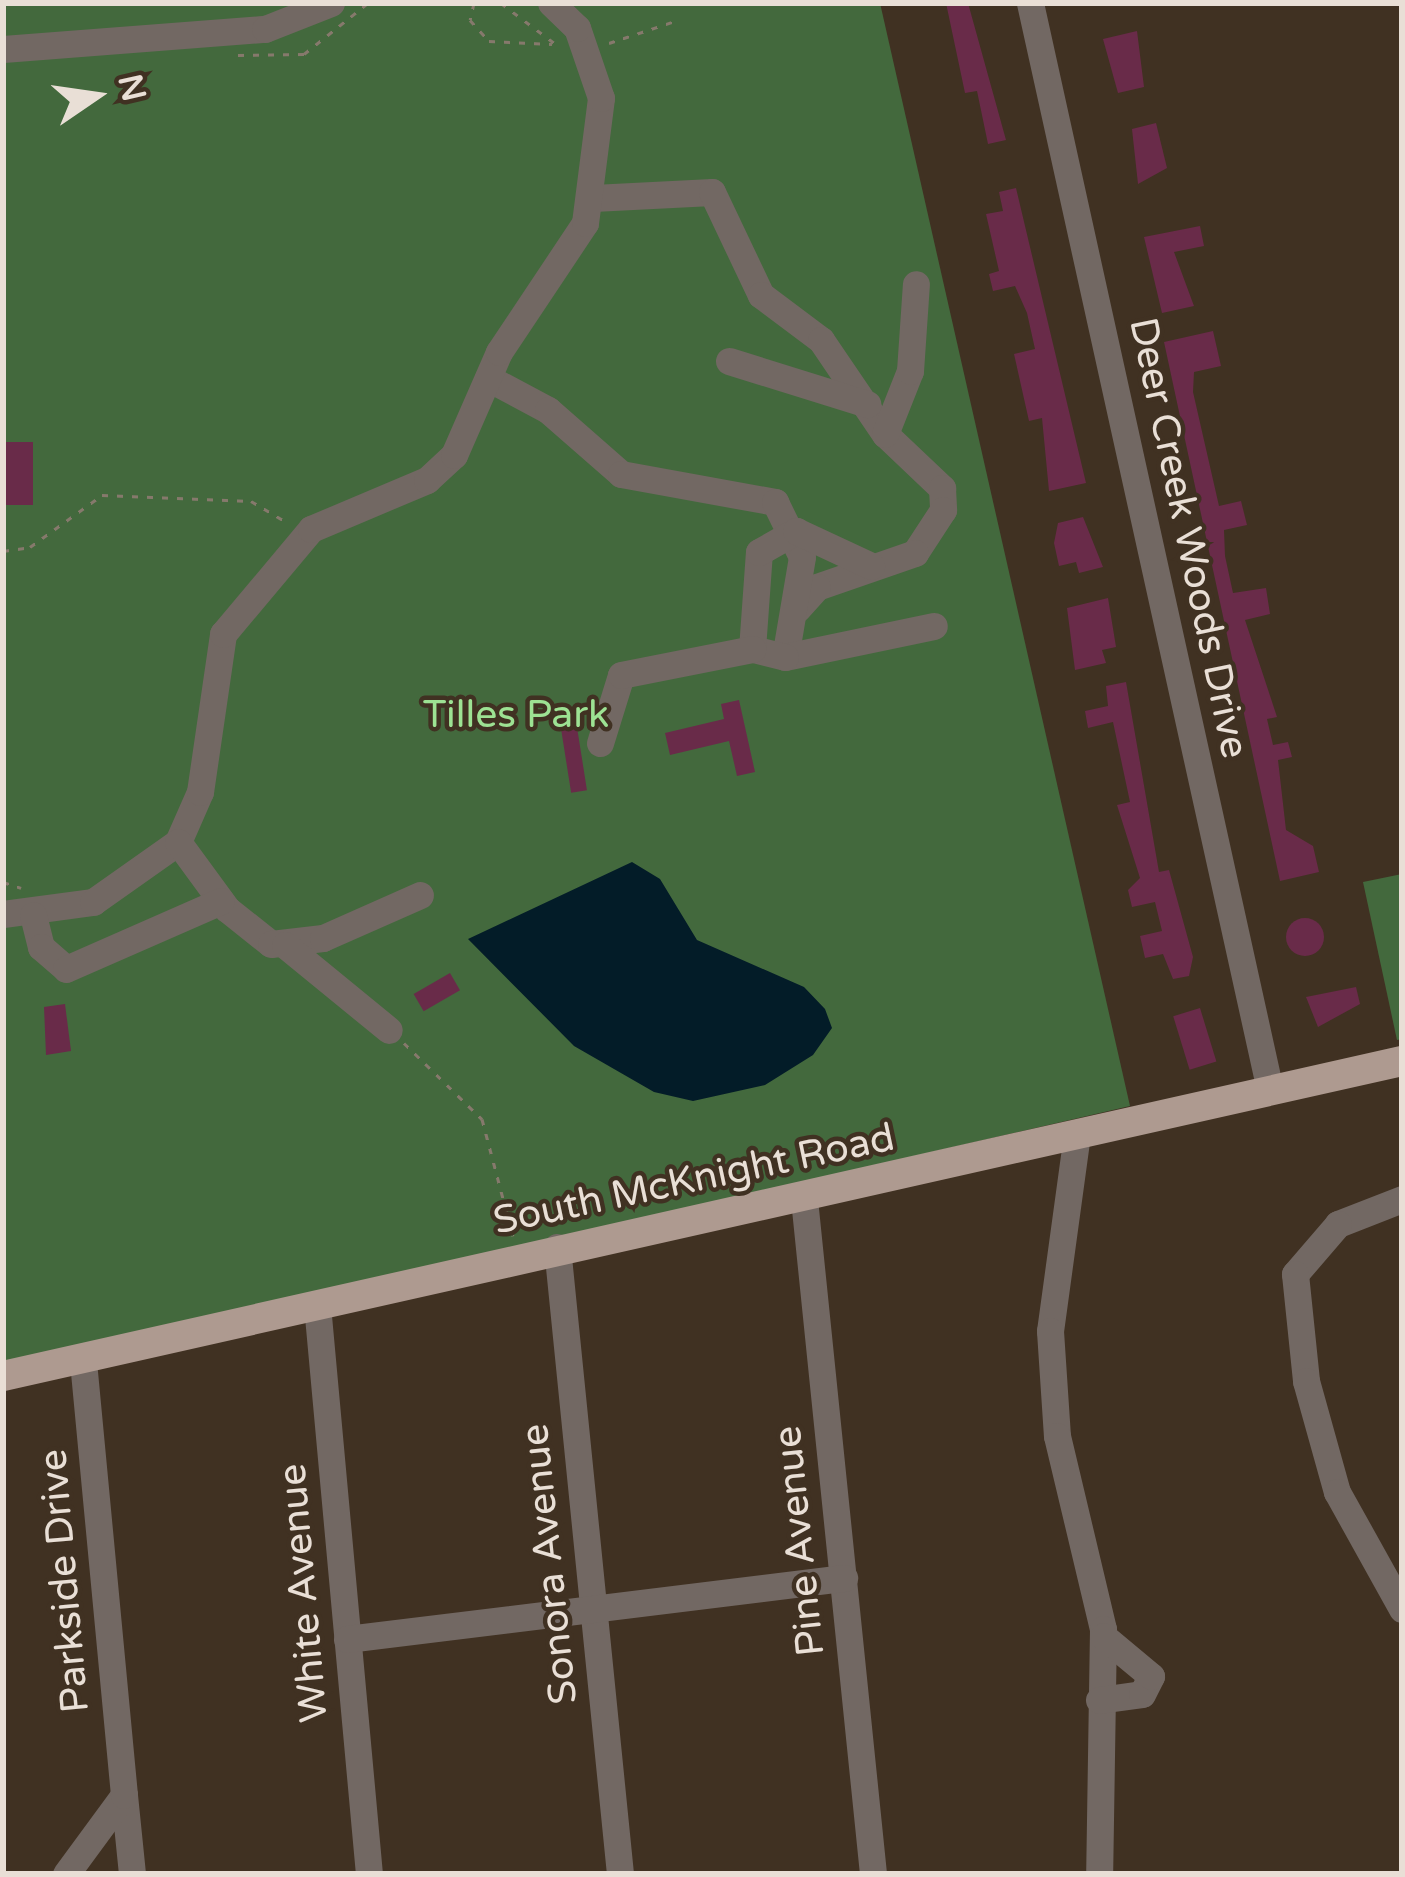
<!DOCTYPE html>
<style>
body{margin:0}
#map{position:relative;width:1405px;height:1877px;overflow:hidden;background:#403122;font-family:"Varela Round",sans-serif}
div>[style]{position:absolute}
.green>*{inset:0;background:#43693d}
.water>*{inset:0;background:#031c28}
.building>*{inset:0;background:#692b49;transform-origin:0 0}
.round{border-radius:50%}
.path>*{height:3px;margin-top:-1.5px;transform-origin:0;background:repeating-linear-gradient(90deg,#86796c 0 6px,transparent 0 15px)}
.minor>*{height:27px;margin:-13.5px;padding:0 13.5px;transform-origin:13.5px;border-radius:13.5px;background:#726863}
.major>*{height:30px;margin:-15px;padding:0 15px;transform-origin:15px;border-radius:15px;background:#ae9a90}
span{translate:-50% -50%;white-space:nowrap;text-align:center;line-height:1.15;-webkit-text-stroke:9px #403122;paint-order:stroke}
.street-label{font-size:39px;color:#e9dfd6}
.park-label{font-size:39px;color:#9de293}
.frame{position:absolute;inset:0;border:6px solid #e9dfd6;pointer-events:none}
.north{position:absolute;left:36px;top:36px;width:120px;height:120px;-webkit-text-stroke:9px #403122;paint-order:stroke;rotate:77deg;font-size:33px;font-weight:700;line-height:48px;text-align:center;color:#e9dfd6}
.north::after{content:'';display:block;margin:auto;width:42px;height:54px;background:#e9dfd6;clip-path:polygon(50% 0,100% 100%,50% 72%,0 100%)}
</style>
<div id="map">
<div class="green">
<div style="clip-path:polygon(3px 3px,880px 3px,1130px 1106px,3px 1368px)"></div>
<div style="clip-path:polygon(1402px 874px,1402px 1039px,1397px 1040px,1363px 882px)"></div>
</div>
<div class="water">
<div style="clip-path:polygon(632px 862px,660px 879px,697px 940px,804px 987px,825px 1009px,832px 1028px,813px 1055px,765px 1085px,693px 1101px,654px 1092px,574px 1046px,468px 939px)"></div>
</div>
<div class="building">
<div style="clip-path:polygon(946px 3px,968px 3px,1006px 140px,988px 144px,977px 91px,965px 93px)"></div>
<div style="clip-path:polygon(1137px 31px,1144px 87px,1118px 93px,1103px 39px)"></div>
<div style="clip-path:polygon(1156px 123px,1167px 168px,1138px 184px,1132px 129px)"></div>
<div style="clip-path:polygon(1016px 188px,1086px 483px,1049px 491px,1042px 418px,1029px 421px,1014px 354px,1035px 349px,1027px 313px,1015px 286px,993px 291px,989px 274px,999px 271px,986px 214px,1003px 211px,999px 192px)"></div>
<div style="clip-path:polygon(1200px 226px,1204px 246px,1174px 252px,1194px 306px,1162px 313px,1144px 237px)"></div>
<div style="clip-path:polygon(1213px 331px,1221px 366px,1194px 372px,1193px 392px,1219px 506px,1241px 501px,1247px 525px,1224px 530px,1225px 556px,1233px 593px,1266px 588px,1270px 614px,1245px 620px,1277px 717px,1267px 719px,1273px 745px,1288px 742px,1292px 757px,1278px 760px,1286px 830px,1313px 846px,1319px 872px,1280px 881px,1164px 342px)"></div>
<div style="left:3px;top:442px;width:30px;height:63px"></div>
<div style="clip-path:polygon(1083px 517px,1103px 567px,1079px 573px,1076px 562px,1059px 566px,1054px 543px,1058px 523px)"></div>
<div style="clip-path:polygon(1108px 598px,1116px 647px,1102px 650px,1106px 663px,1075px 670px,1067px 608px)"></div>
<div style="clip-path:polygon(1126px 682px,1159px 872px,1169px 870px,1193px 957px,1189px 976px,1173px 979px,1163px 954px,1145px 958px,1140px 936px,1162px 931px,1155px 902px,1132px 907px,1128px 890px,1140px 878px,1117px 805px,1130px 802px,1113px 722px,1088px 728px,1085px 711px,1108px 706px,1106px 686px)"></div>
<div style="clip-path:polygon(739px 700px,755px 772px,737px 776px,729px 741px,670px 755px,665px 733px,724px 719px,721px 704px)"></div>
<div style="left:576px;top:721px;width:70px;height:16px;rotate:81deg"></div>
<div class="round" style="left:1286px;top:918px;width:38px;height:38px"></div>
<div style="left:450px;top:973px;width:20px;height:42px;rotate:60deg"></div>
<div style="clip-path:polygon(1356px 987px,1360px 1004px,1318px 1027px,1306px 997px)"></div>
<div style="clip-path:polygon(65px 1004px,71px 1051px,46px 1055px,44px 1007px)"></div>
<div style="left:1200px;top:1008px;width:56px;height:28px;rotate:73deg"></div>
</div>
<div class="path">
<div style="left:474px;top:3px;width:17px;rotate:103deg"></div>
<div style="left:470px;top:20px;width:28px;rotate:48deg"></div>
<div style="left:489px;top:41px;width:63px;rotate:2.7deg"></div>
<div style="left:501px;top:3px;width:70px;rotate:36.9deg"></div>
<div style="left:609px;top:43px;width:70px;rotate:-18.4deg"></div>
<div style="left:238px;top:55px;width:66px;rotate:-0.9deg"></div>
<div style="left:304px;top:54px;width:82px;rotate:-38.6deg"></div>
<div style="left:3px;top:551px;width:27px;rotate:-8deg"></div>
<div style="left:30px;top:547px;width:89px;rotate:-35.8deg"></div>
<div style="left:102px;top:495px;width:149px;rotate:2.3deg"></div>
<div style="left:251px;top:501px;width:43px;rotate:30.7deg"></div>
<div style="left:3px;top:882px;width:19px;rotate:18deg"></div>
<div style="left:404px;top:1043px;width:109px;rotate:44.3deg"></div>
<div style="left:482px;top:1119px;width:121px;rotate:75.2deg"></div>
</div>
<div class="minor">
<div style="left:1030px;top:3px;width:1113px;rotate:77.55deg"></div>
<div style="left:3px;top:49px;width:263px;rotate:-4.4deg"></div>
<div style="left:265px;top:29px;width:71px;rotate:-21.5deg"></div>
<div style="left:593px;top:198px;width:119px;rotate:-2.9deg"></div>
<div style="left:712px;top:192px;width:114px;rotate:64.6deg"></div>
<div style="left:761px;top:295px;width:75px;rotate:36.9deg"></div>
<div style="left:821px;top:340px;width:114px;rotate:55.8deg"></div>
<div style="left:885px;top:434px;width:79px;rotate:43.5deg"></div>
<div style="left:942px;top:488px;width:22px;rotate:87deg"></div>
<div style="left:943px;top:510px;width:51px;rotate:123.1deg"></div>
<div style="left:915px;top:553px;width:104px;rotate:160.9deg"></div>
<div style="left:817px;top:587px;width:30px;rotate:132deg"></div>
<div style="left:729px;top:361px;width:145px;rotate:17.3deg"></div>
<div style="left:488px;top:378px;width:68px;rotate:28.1deg"></div>
<div style="left:548px;top:410px;width:97px;rotate:41.2deg"></div>
<div style="left:621px;top:474px;width:157px;rotate:10.3deg"></div>
<div style="left:775px;top:502px;width:61px;rotate:63.9deg"></div>
<div style="left:802px;top:557px;width:101px;rotate:99.6deg"></div>
<div style="left:785px;top:657px;width:152px;rotate:-11.8deg"></div>
<div style="left:885px;top:434px;width:68px;rotate:-68.4deg"></div>
<div style="left:910px;top:371px;width:87px;rotate:-86.1deg"></div>
<div style="left:785px;top:657px;width:34px;rotate:-166deg"></div>
<div style="left:752px;top:649px;width:97px;rotate:-85.9deg"></div>
<div style="left:759px;top:552px;width:43px;rotate:-29.6deg"></div>
<div style="left:796px;top:531px;width:83px;rotate:25deg"></div>
<div style="left:600px;top:743px;width:71px;rotate:-72.8deg"></div>
<div style="left:621px;top:675px;width:134px;rotate:-11.2deg"></div>
<div style="left:178px;top:842px;width:55px;rotate:-66.3deg"></div>
<div style="left:200px;top:792px;width:160px;rotate:-81.7deg"></div>
<div style="left:223px;top:634px;width:137px;rotate:-50deg"></div>
<div style="left:311px;top:529px;width:126px;rotate:-22.9deg"></div>
<div style="left:427px;top:480px;width:37px;rotate:-43deg"></div>
<div style="left:454px;top:455px;width:112px;rotate:-66.4deg"></div>
<div style="left:499px;top:352px;width:155px;rotate:-56.3deg"></div>
<div style="left:585px;top:223px;width:126px;rotate:-82.7deg"></div>
<div style="left:601px;top:98px;width:74px;rotate:-108.9deg"></div>
<div style="left:577px;top:28px;width:36px;rotate:-136deg"></div>
<div style="left:3px;top:914px;width:91px;rotate:-7.6deg"></div>
<div style="left:93px;top:902px;width:104px;rotate:-35.2deg"></div>
<div style="left:178px;top:842px;width:83px;rotate:53.8deg"></div>
<div style="left:227px;top:909px;width:56px;rotate:38.5deg"></div>
<div style="left:271px;top:944px;width:52px;rotate:-6.6deg"></div>
<div style="left:323px;top:938px;width:106px;rotate:-23.9deg"></div>
<div style="left:33px;top:915px;width:33px;rotate:76deg"></div>
<div style="left:41px;top:947px;width:33px;rotate:41deg"></div>
<div style="left:66px;top:969px;width:169px;rotate:-23.7deg"></div>
<div style="left:285px;top:945px;width:134px;rotate:39.3deg"></div>
<div style="left:1077px;top:1134px;width:199px;rotate:97.8deg"></div>
<div style="left:1050px;top:1331px;width:105px;rotate:86.2deg"></div>
<div style="left:1057px;top:1436px;width:198px;rotate:76.6deg"></div>
<div style="left:1103px;top:1629px;width:245px;rotate:90.9deg"></div>
<div style="left:804px;top:1199px;width:679px;rotate:84.16deg"></div>
<div style="left:1402px;top:1199px;width:69px;rotate:158.7deg"></div>
<div style="left:1338px;top:1224px;width:66px;rotate:130.7deg"></div>
<div style="left:1295px;top:1274px;width:108px;rotate:84.1deg"></div>
<div style="left:1306px;top:1381px;width:115px;rotate:74.4deg"></div>
<div style="left:1337px;top:1492px;width:134px;rotate:60.9deg"></div>
<div style="left:557px;top:1247px;width:630px;rotate:84.26deg"></div>
<div style="left:317px;top:1305px;width:571px;rotate:84.78deg"></div>
<div style="left:347px;top:1639px;width:501px;rotate:-7deg"></div>
<div style="left:1099px;top:1700px;width:43px;rotate:-7.9deg"></div>
<div style="left:1142px;top:1694px;width:20px;rotate:-63deg"></div>
<div style="left:1151px;top:1676px;width:62px;rotate:-140.2deg"></div>
<div style="left:124px;top:1795px;width:79px;rotate:84.2deg"></div>
<div style="left:66px;top:1874px;width:98px;rotate:-53.7deg"></div>
<div style="left:124px;top:1795px;width:438px;rotate:-95.4deg"></div>
</div>
<div class="major">
<div style="left:3px;top:1376px;width:1434px;rotate:-12.69deg"></div>
</div>
<div class="street-label">
<span style="left:1188px;top:538px;rotate:78deg">Deer Creek Woods Drive</span>
<span style="left:694px;top:1180px;rotate:-12deg">South McKnight Road</span>
<span style="left:800px;top:1541px;rotate:-96deg">Pine Avenue</span>
<span style="left:550px;top:1564px;rotate:-96deg">Sonora Avenue</span>
<span style="left:65px;top:1581px;rotate:-95deg">Parkside Drive</span>
<span style="left:304px;top:1593px;rotate:-95deg">White Avenue</span>
</div>
<div class="park-label">
<span style="left:516px;top:715px">Tilles Park</span>
</div>
<div class="frame"></div>
<div class="north">N</div>
</div>
